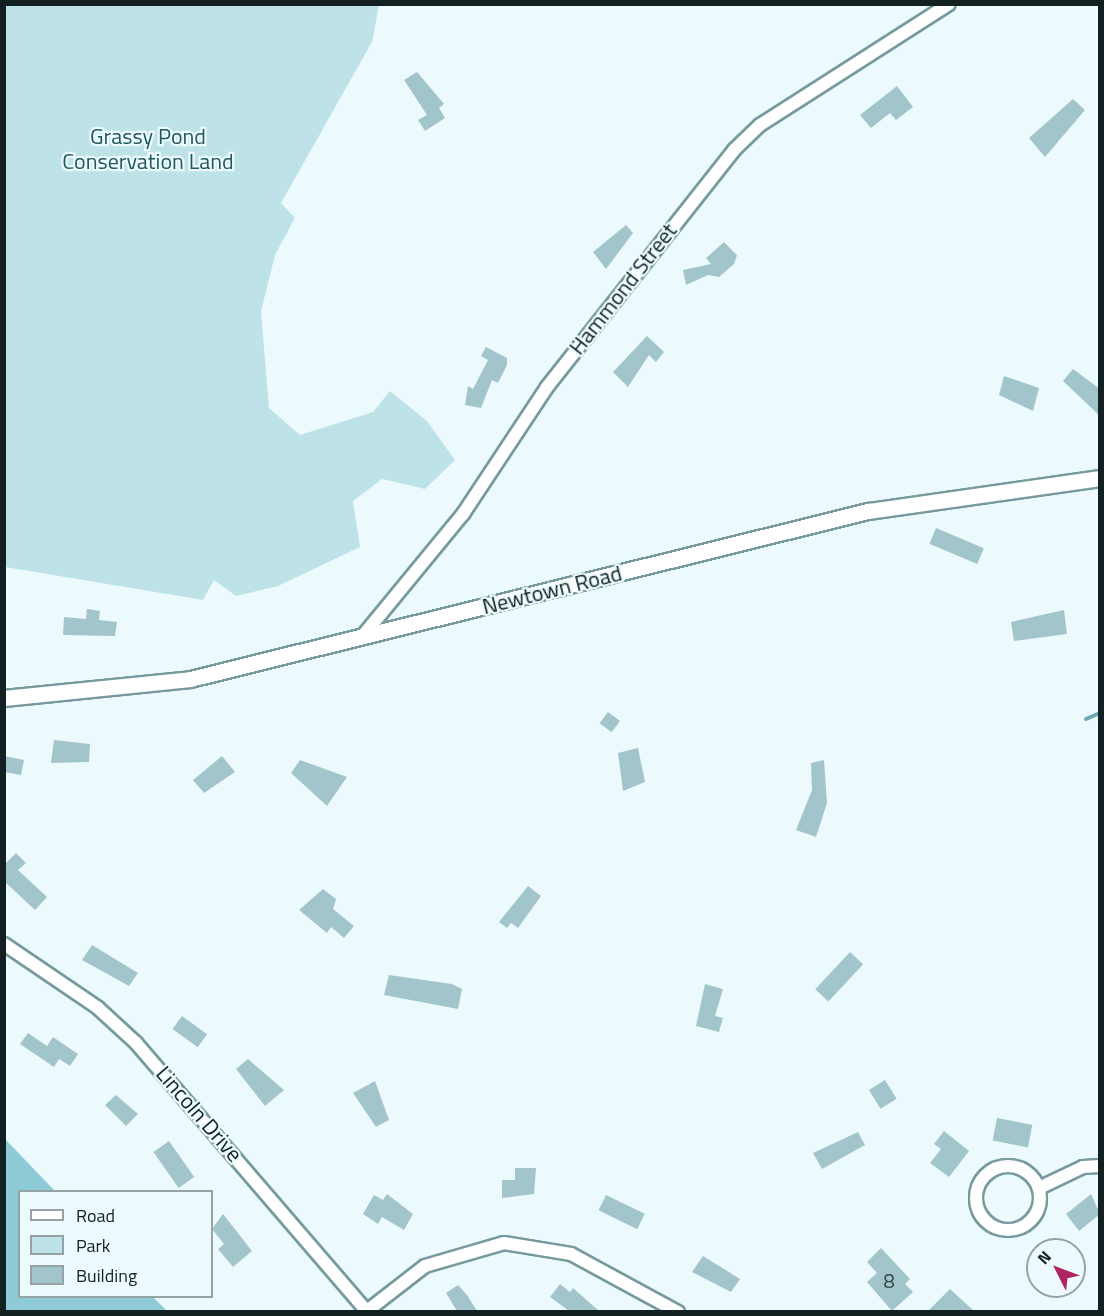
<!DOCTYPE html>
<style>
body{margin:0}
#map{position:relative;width:1104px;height:1316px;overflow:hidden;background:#ecfafd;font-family:"Titillium Web",sans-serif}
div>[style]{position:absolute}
.green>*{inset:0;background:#bde3e9}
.forest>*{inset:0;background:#8dccd6}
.stream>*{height:4px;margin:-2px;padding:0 2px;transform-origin:2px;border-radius:2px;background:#6ba9b3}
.building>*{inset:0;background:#a2c5cb;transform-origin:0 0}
.roads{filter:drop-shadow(2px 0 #779a9f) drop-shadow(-2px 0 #779a9f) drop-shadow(0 2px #779a9f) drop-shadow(0 -2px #779a9f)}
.minor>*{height:12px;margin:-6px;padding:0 6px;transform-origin:6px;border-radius:6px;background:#fff}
.minor>.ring{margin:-6px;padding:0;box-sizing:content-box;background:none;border:12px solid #fff;border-radius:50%}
.tertiary>*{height:15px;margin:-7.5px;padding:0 7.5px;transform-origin:7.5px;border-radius:7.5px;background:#fff}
span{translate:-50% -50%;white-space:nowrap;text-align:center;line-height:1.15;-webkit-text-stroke:4.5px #ecfafd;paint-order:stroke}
.number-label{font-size:20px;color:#36494c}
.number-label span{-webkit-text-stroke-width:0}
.park-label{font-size:22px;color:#225860}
.street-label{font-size:22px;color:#122022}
.frame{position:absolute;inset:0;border:6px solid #122022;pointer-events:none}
.legend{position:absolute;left:18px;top:1190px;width:195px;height:108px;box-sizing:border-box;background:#ecfafd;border:2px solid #95a3a5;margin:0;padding:8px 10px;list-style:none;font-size:18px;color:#122022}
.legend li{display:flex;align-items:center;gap:12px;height:30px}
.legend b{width:30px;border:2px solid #95a3a5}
.north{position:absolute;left:1026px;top:1238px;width:60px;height:60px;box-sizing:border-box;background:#ecfafd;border:2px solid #95a3a5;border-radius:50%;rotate:312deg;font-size:16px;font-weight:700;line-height:24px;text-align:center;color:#122022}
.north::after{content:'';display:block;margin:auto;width:21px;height:27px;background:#af2564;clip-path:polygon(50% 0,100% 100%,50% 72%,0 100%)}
</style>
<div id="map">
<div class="green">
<div style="clip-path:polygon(4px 5px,379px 5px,372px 42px,281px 203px,295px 218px,275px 255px,261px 311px,269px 408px,300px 435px,373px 412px,390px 391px,427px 421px,455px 460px,425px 489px,382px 479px,353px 501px,360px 547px,278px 586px,236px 596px,214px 580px,203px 600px,5px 567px)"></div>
</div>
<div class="forest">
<div style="clip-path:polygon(4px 1138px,55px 1191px,20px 1192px,20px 1296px,153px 1297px,167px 1311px,5px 1311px)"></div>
</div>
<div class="stream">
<div style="left:1086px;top:719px;width:15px;rotate:-23deg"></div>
</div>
<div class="building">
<div style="clip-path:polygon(417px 72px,444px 104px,439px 108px,445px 118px,425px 131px,418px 120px,427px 115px,404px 80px)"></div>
<div style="clip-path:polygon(897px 86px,913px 107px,896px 120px,890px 113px,871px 128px,860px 115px)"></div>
<div style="clip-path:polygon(1073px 99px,1085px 110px,1045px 157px,1029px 138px)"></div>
<div style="clip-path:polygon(626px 225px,633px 233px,606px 269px,593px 252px)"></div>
<div style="clip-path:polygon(724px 242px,737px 255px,734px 264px,719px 277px,708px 275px,686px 285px,683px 270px,711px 264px,706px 258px)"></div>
<div style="clip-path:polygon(647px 336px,664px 352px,656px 362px,649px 355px,628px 387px,613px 372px)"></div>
<div style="clip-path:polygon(486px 347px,507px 358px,507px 365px,498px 383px,492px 380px,481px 408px,465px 405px,468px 386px,473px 389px,488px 360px,481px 356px)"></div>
<div style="clip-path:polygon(1073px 369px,1100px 389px,1100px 416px,1063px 381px)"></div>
<div style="clip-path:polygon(1004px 376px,1039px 388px,1033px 411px,999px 395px)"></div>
<div style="left:936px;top:528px;width:52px;height:17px;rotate:23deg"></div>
<div style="clip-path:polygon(87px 609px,100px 611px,99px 620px,117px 622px,115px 636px,63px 635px,64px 617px,86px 619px)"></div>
<div style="clip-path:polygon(1064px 610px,1067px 634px,1014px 641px,1011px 622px)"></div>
<div style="left:608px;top:712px;width:15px;height:14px;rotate:37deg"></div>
<div style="clip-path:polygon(54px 740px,90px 744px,89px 762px,51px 763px)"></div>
<div style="clip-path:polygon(638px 748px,645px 782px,623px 791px,618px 753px)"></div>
<div style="clip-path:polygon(4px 756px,24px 760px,21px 775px,4px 772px)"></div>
<div style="clip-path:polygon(222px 756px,235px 772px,204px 793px,193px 780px)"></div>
<div style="clip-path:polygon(300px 760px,347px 777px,327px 806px,291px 773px)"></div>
<div style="clip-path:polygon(824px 760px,827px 803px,816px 837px,796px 830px,812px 790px,811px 763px)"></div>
<div style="clip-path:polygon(16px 853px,26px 863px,18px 870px,47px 897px,35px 910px,4px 881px,4px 865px)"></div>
<div style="clip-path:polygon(528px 886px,541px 896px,518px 928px,511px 923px,507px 928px,499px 922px)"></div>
<div style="clip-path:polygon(323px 889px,336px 899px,333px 909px,354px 926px,344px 938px,331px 927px,327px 933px,299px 910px)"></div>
<div style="clip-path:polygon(92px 945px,138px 973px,129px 986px,82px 960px)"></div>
<div style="left:850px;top:952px;width:18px;height:51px;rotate:43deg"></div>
<div style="clip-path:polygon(389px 975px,452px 984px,462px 989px,458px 1009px,384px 995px)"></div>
<div style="clip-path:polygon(705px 984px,723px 989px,715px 1016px,723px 1018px,719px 1032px,696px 1026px)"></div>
<div style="left:182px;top:1016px;width:31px;height:16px;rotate:36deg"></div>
<div style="clip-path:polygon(28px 1033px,47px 1046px,53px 1037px,78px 1054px,70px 1066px,59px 1059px,54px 1067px,20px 1044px)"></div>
<div style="clip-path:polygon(248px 1059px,284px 1090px,265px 1106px,236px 1069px)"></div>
<div style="left:885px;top:1080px;width:22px;height:19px;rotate:58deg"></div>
<div style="clip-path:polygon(375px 1081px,389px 1120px,376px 1127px,353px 1093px)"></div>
<div style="clip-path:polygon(116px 1095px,138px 1114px,126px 1126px,105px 1105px)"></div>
<div style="left:997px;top:1118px;width:36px;height:23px;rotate:11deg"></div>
<div style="clip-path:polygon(944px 1131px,969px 1151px,949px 1177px,930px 1163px,941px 1149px,934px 1144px)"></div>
<div style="clip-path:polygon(858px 1132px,865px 1145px,822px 1169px,813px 1153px)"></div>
<div style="left:169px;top:1141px;width:44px;height:19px;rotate:55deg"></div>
<div style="clip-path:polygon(515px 1168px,536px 1168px,534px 1194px,502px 1198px,502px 1180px,515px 1180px)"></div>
<div style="clip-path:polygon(387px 1194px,413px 1214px,404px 1230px,382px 1217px,378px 1224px,363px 1214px,374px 1195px,383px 1200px)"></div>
<div style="clip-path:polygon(1091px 1194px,1100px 1214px,1079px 1231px,1066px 1214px)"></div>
<div style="left:606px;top:1195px;width:43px;height:17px;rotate:26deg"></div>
<div style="clip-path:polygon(223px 1214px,252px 1251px,233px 1267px,218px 1249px,224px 1244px,212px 1229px)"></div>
<div style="clip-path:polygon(881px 1248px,910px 1279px,905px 1284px,913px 1292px,892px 1311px,867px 1282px,877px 1273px,867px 1262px)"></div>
<div style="clip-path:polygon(703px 1256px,740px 1279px,731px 1292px,692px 1272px)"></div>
<div style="clip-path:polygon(560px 1284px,570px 1292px,573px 1288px,599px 1311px,569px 1311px,550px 1297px)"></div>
<div style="clip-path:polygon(458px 1285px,467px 1295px,477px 1311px,457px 1311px,446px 1293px)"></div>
<div style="clip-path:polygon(950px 1289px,974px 1311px,928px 1311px)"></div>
</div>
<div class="roads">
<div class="minor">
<div style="left:361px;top:638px;width:161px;rotate:-50.6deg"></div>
<div style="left:463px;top:514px;width:152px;rotate:-56.5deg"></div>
<div style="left:547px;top:387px;width:302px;rotate:-51.7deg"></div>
<div style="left:734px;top:150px;width:36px;rotate:-44deg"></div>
<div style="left:760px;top:125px;width:224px;rotate:-32.6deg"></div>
<div style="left:4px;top:944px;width:114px;rotate:34.2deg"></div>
<div style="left:98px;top:1008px;width:52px;rotate:42.6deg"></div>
<div style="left:136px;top:1043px;width:355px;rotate:49.3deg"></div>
<div class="ring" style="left:976px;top:1166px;width:52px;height:52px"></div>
<div style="left:1039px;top:1188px;width:49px;rotate:-25.5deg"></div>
<div style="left:1083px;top:1167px;width:17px;rotate:-3deg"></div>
<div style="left:367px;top:1311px;width:73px;rotate:-37.8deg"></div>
<div style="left:425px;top:1266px;width:82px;rotate:-16.2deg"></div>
<div style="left:504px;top:1243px;width:68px;rotate:9.3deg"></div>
<div style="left:571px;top:1254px;width:122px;rotate:28.5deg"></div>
</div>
<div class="tertiary">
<div style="left:4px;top:698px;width:187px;rotate:-5.8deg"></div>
<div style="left:190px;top:679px;width:699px;rotate:-13.92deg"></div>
<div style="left:868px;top:511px;width:234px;rotate:-8.1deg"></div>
</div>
</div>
<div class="number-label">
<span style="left:889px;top:1280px">8</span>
</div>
<div class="park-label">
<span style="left:148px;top:149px">Grassy Pond<br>Conservation Land</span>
</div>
<div class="street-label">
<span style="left:623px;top:289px;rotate:-52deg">Hammond Street</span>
<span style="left:552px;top:590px;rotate:-14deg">Newtown Road</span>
<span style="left:199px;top:1114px;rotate:49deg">Lincoln Drive</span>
</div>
<div class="frame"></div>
<ul class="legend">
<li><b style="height:8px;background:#fff"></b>Road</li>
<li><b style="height:16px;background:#bde3e9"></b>Park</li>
<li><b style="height:16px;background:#a2c5cb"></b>Building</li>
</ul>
<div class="north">N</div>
</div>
